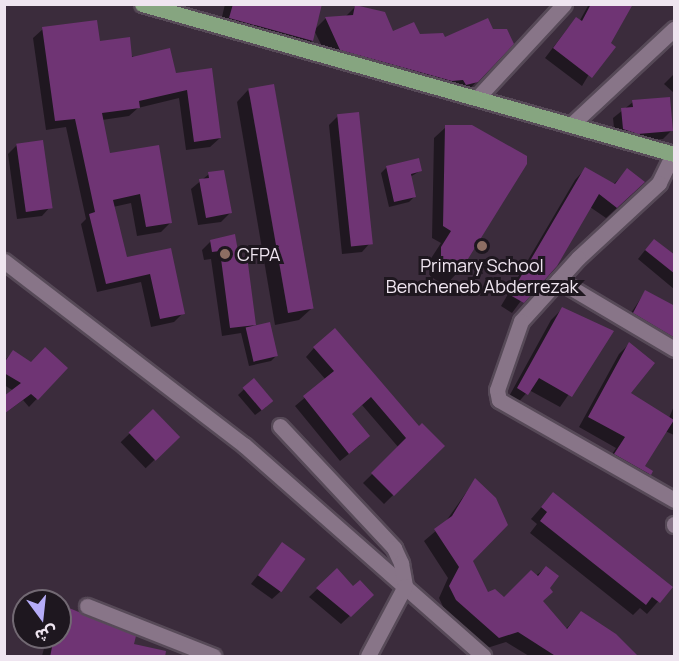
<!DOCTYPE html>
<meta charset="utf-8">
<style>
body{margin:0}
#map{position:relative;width:679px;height:661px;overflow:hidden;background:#3b2c3c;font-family:Manrope,"Noto Sans Arabic",sans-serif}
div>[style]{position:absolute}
.shadow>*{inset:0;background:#0007;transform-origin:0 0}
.building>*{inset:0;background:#6f3474;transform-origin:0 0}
.roads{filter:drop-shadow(2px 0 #574a58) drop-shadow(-2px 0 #574a58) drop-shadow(0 2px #574a58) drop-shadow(0 -2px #574a58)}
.minor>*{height:15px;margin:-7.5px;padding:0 7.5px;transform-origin:7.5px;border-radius:7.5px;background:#887588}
.major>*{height:15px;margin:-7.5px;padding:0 7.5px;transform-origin:7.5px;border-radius:7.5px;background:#86a580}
.dots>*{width:16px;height:16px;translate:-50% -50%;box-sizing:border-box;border:3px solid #1e171f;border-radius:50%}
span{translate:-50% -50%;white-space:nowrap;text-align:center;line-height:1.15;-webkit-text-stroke:6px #1e171f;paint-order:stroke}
.poi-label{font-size:18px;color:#efe5f0}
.left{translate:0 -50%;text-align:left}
.frame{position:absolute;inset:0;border:6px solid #efe5f0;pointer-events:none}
.north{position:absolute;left:12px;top:589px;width:60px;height:60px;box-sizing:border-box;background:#1e171f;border:2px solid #726973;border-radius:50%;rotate:165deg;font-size:16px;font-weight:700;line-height:24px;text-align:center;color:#efe5f0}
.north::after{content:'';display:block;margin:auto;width:21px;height:27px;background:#b6acf8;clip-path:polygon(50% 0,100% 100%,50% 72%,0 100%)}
</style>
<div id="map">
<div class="shadow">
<div style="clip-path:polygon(150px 4px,187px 4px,180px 12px)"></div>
<div style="clip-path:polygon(225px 4px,320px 4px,312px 41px,300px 52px,219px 30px)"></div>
<div style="clip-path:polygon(589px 4px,631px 4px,582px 86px,545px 58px,568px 28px,576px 19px,579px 22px)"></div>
<div style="clip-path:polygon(355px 7px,392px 33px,419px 36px,477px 81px,465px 94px,329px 61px,314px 30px,326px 18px,345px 17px)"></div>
<div style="clip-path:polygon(43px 29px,98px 42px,175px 74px,211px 70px,220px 138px,210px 147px,186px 150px,179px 98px,138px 108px,129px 116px,102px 120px,109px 155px,170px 223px,161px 232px,137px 236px,131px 203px,113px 207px,126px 259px,169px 250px,183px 313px,174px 322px,151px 327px,141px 282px,97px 292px,81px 224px,86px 219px,66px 127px,46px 130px,33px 38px)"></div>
<div style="clip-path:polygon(674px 74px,674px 93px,664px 84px)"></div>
<div style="clip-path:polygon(248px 90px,311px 309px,299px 320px,275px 325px,237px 102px)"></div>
<div style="clip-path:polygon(633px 102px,671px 131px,663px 139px,629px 142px,615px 138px,613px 118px)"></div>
<div style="clip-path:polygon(338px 116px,370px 243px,362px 252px,342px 254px,329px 125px)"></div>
<div style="clip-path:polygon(446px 127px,526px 164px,456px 274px,445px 286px,430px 276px,430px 260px,441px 243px,432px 238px,434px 138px)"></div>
<div style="clip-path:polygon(17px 145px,50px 207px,42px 216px,17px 219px,8px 154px)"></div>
<div style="clip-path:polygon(387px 167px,420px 171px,410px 177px,414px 197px,409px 202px,389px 207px,381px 173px)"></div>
<div style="clip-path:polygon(585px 169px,613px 185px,627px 170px,633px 193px,606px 218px,590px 207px,512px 313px,501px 306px,575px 180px)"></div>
<div style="clip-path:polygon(209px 174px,230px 213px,221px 222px,198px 225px,191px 189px)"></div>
<div style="clip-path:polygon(234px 236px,255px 324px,250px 328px,276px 356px,271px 361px,249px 366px,241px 333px,222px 336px,211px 259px,204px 260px,202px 250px,211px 241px)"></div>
<div style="clip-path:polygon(646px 249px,672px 255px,674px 252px,674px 289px,638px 259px)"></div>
<div style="clip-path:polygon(645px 292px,674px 337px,666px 346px,625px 322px)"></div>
<div style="clip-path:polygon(562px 309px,612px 332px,560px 407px,529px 390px,516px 405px,507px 400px,551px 320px)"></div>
<div style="clip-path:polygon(629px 344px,629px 393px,669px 418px,674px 406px,674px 435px,665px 431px,643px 466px,651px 472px,639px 485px,605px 465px,616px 448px,579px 427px,619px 354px)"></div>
<div style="clip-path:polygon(314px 348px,443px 446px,384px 504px,363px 483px,399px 448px,362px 405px,350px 415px,360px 445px,340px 461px,295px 406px,326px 380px,306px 357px)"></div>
<div style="clip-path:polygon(13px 352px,31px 364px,66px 368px,29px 407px,23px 400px,4px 414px,4px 398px,14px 391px,4px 385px,4px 361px)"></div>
<div style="clip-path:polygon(254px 380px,266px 407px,255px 415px,238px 395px)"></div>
<div style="left:153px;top:411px;width:36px;height:45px;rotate:46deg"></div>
<div style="clip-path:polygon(475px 480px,471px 560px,488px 594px,504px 600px,546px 568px,541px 601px,565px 630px,581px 613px,637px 656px,529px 656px,506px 642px,487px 648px,445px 611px,439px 598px,448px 578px,424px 541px,444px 524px)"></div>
<div style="clip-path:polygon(553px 494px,671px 587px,647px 614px,640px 608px,633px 615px,530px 533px,537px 524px,531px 519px)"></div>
<div style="clip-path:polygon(282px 544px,281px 591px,272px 599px,251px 584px)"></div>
<div style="clip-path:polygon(337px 570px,353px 588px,372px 595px,341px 624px,309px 597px)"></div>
<div style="clip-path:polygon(62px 606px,132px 645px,158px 656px,42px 656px,47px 637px,60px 637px)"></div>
</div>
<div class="building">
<div style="clip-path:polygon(233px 4px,322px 4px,313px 41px,229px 18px)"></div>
<div style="clip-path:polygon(591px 4px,633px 4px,611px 43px,616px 47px,592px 78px,553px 48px,576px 17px,582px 21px)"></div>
<div style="clip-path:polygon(355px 5px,385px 12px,393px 31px,414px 22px,420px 34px,443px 33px,445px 37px,488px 18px,493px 29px,507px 29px,514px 44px,478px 82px,466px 85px,463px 80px,452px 81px,340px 50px,325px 17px,353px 15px)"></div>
<div style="clip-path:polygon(97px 20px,100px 41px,130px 37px,132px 57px,170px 48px,176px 73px,212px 68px,221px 138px,194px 142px,187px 90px,139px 101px,140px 108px,102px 113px,110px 153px,159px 145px,172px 223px,146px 227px,140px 194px,113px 200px,127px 257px,171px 248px,185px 314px,160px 319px,150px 274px,106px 284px,89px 214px,95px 212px,75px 119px,55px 121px,42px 27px)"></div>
<div style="left:274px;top:84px;width:228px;height:26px;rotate:80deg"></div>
<div style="clip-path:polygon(670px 97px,673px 131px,638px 134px,623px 129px,621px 108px,633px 107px,632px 100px)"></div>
<div style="left:359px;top:112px;width:133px;height:22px;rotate:84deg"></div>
<div style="clip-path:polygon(445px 125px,472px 125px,527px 156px,527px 164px,458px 275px,441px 265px,441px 247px,451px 231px,443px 226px)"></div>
<div style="left:43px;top:140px;width:69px;height:27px;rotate:82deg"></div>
<div style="clip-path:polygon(419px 158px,422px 171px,411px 174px,416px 197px,394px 202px,386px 166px)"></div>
<div style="clip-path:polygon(585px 167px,615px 184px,627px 168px,645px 182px,617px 208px,599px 194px,557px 266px,524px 303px,510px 295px)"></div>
<div style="clip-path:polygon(224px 170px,232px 213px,206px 218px,199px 179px,209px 178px,208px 172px)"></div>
<div style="clip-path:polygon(235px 234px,239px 257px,247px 256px,256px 325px,230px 328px,220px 251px,212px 252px,210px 240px)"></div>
<div style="clip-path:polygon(654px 239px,675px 255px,675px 274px,645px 250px)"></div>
<div style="clip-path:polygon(645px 290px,675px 306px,675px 338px,633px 313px)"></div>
<div style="clip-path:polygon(562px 307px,614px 331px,572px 397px,539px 378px,528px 395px,517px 388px)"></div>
<div style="left:270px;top:322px;width:35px;height:25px;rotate:77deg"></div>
<div style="clip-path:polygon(335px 328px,419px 426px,422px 423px,445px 446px,394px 496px,371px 473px,406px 438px,371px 397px,352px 414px,370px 436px,349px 454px,303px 396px,334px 371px,313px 347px)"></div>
<div style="clip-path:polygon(629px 342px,655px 363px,631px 393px,674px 420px,645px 466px,653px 471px,651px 475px,614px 454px,625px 437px,588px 417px)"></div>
<div style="clip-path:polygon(45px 347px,68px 368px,38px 400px,31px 394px,4px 414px,4px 396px,21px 383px,4px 373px,4px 363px,13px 350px,31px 362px)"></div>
<div style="left:254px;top:378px;width:30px;height:15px;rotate:50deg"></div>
<div style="left:153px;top:409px;width:39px;height:34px;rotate:46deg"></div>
<div style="clip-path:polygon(475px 478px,496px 498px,508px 525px,473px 561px,488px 592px,495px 589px,504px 597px,531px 570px,538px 576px,546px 566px,559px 576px,550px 588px,553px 592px,543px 601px,567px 629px,581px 611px,616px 634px,639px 657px,557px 657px,518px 632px,499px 638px,456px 600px,449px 586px,459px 567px,434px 529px,452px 516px)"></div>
<div style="clip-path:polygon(553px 492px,673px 587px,660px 603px,652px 597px,646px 605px,540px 521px,547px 512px,541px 507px)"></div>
<div style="left:282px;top:542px;width:29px;height:41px;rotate:36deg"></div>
<div style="clip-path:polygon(337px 568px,353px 586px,360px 580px,374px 595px,351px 617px,316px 588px)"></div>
<div style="clip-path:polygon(62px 605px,136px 636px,134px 644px,166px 651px,165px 657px,50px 657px,54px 637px,60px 637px)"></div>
</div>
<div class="roads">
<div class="minor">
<div style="left:477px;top:98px;width:128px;rotate:-47.2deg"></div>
<div style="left:571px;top:125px;width:141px;rotate:-43deg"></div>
<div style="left:673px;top:154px;width:32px;rotate:116deg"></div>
<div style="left:659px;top:183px;width:110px;rotate:137.2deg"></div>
<div style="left:578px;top:258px;width:85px;rotate:132.1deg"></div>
<div style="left:521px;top:321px;width:73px;rotate:109.2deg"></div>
<div style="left:497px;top:390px;width:10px;rotate:79deg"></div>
<div style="left:499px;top:400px;width:202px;rotate:29.7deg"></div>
<div style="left:4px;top:261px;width:302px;rotate:37.5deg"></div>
<div style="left:244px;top:445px;width:319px;rotate:41.4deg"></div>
<div style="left:558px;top:280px;width:135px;rotate:30.7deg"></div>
<div style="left:280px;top:426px;width:167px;rotate:46.9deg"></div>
<div style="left:394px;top:548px;width:17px;rotate:65deg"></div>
<div style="left:401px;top:563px;width:23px;rotate:80deg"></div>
<div style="left:405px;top:586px;width:79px;rotate:117.9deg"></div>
<div style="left:674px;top:524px;width:1px;rotate:90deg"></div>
<div style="left:87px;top:606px;width:136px;rotate:21.6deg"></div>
</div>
<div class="major">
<div style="left:142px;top:4px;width:553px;rotate:15.75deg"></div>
</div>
</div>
<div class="dots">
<div style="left:482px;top:246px;background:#8d6e63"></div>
<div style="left:225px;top:254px;background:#8d6e63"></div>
</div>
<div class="poi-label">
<span class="left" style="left:237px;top:254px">CFPA</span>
<span style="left:482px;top:276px">Primary School<br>Bencheneb Abderrezak</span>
</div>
<div class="frame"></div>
<div class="north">ش</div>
</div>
